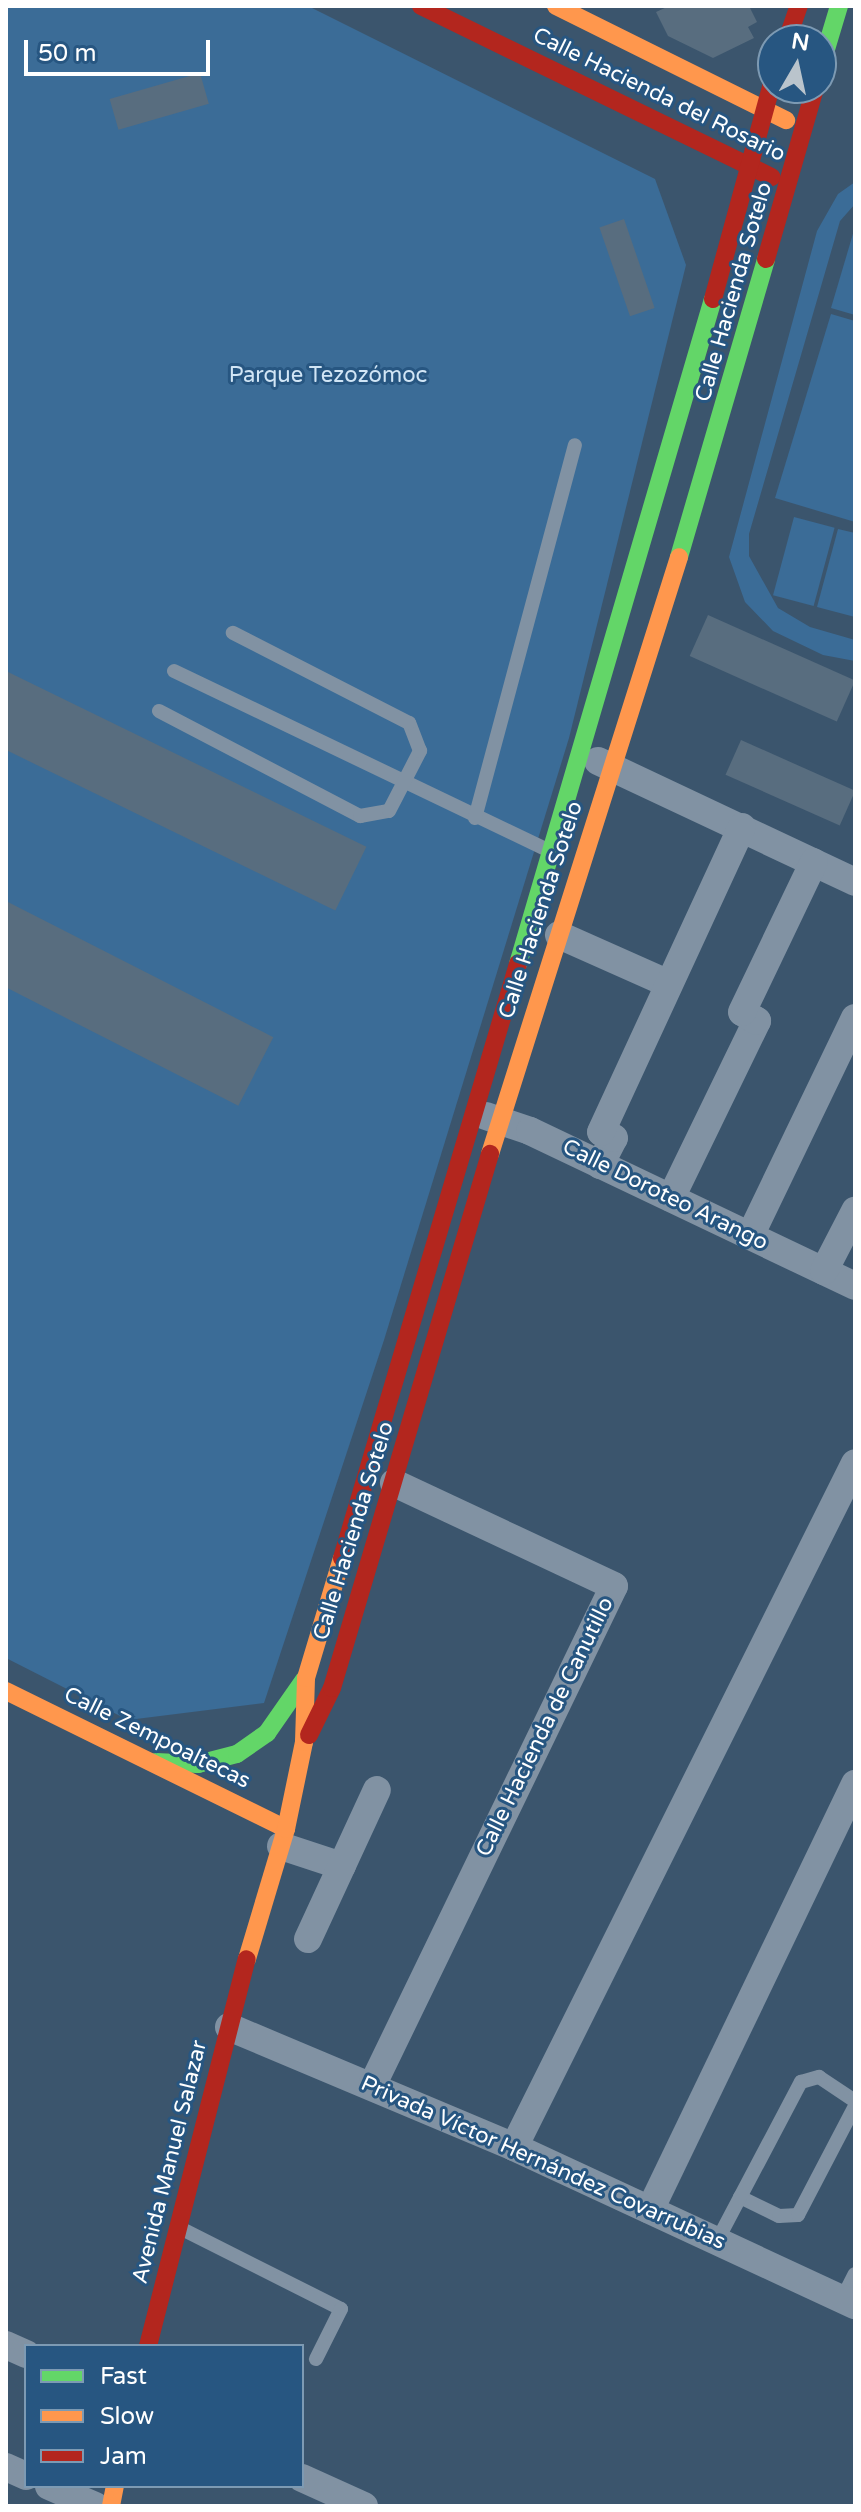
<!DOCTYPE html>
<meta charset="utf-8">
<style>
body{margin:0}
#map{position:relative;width:861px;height:2512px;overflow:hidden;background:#3b556d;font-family:"Varela Round",sans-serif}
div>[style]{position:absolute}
.green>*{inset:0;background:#3b6c97;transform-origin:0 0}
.building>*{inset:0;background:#586d7f;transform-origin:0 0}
.lane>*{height:14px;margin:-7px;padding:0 7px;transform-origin:7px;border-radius:7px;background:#8192a3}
.street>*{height:28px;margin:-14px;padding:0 14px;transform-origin:14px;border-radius:14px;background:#8192a3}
.fast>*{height:18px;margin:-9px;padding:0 9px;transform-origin:9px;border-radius:9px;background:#63d668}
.slow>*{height:18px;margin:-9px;padding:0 9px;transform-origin:9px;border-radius:9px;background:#ff974d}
.jam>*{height:18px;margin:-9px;padding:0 9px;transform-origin:9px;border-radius:9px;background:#b3261e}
span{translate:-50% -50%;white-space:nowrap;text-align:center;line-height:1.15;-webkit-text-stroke:6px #275681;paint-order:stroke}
.street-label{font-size:22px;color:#fff}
.park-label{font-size:22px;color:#d1e5f5}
.frame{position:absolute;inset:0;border:8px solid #fff;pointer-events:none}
.legend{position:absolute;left:24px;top:2344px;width:280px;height:144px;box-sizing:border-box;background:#275681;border:2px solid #7d9ab3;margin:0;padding:10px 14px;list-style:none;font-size:24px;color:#fff}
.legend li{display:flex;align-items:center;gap:16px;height:40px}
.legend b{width:40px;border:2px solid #7d9ab3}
.north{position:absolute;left:757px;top:24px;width:80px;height:80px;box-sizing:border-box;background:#275681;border:2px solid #7d9ab3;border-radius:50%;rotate:9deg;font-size:22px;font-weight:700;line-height:32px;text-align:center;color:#fff}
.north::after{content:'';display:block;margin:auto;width:28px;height:36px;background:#bac4cc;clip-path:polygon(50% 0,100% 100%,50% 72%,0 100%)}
.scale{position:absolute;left:24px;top:40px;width:186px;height:36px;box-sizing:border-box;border:4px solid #fff;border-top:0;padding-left:10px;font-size:24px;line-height:28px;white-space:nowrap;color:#fff;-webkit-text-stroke:6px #275681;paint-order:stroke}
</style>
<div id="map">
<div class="green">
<div style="clip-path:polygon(6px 6px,308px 6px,655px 179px,686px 265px,569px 738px,384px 1340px,264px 1703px,128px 1720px,6px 1658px)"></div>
<div style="clip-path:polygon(855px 182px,855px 204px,840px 221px,749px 534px,749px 556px,778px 608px,810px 627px,855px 640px,855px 661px,823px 655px,773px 631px,745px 602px,729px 557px,817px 231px,838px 194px)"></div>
<div style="clip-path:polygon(855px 227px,855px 315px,831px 308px)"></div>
<div style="clip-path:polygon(831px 314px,855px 321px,855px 522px,775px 498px)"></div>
<div style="left:794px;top:517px;width:42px;height:81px;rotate:15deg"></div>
<div style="clip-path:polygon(838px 529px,855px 533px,855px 617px,817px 607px)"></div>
</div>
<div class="building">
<div style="clip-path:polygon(669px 6px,749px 6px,757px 22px,748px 27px,754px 38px,713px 58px,668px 36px,656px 12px)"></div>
<div style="left:200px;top:73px;width:32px;height:94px;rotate:74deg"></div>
<div style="left:624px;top:219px;width:94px;height:26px;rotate:71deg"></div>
<div style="left:708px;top:615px;width:161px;height:45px;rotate:24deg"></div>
<div style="left:6px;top:671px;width:401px;height:71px;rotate:26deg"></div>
<div style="left:741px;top:740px;width:125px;height:38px;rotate:24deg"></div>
<div style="left:6px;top:901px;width:300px;height:77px;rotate:27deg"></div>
</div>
<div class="lane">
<div style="left:174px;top:671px;width:414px;rotate:25.6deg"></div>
<div style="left:159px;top:711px;width:227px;rotate:27.6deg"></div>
<div style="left:360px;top:816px;width:29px;rotate:-10deg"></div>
<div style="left:389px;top:811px;width:68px;rotate:-62.7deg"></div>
<div style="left:420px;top:751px;width:30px;rotate:-111deg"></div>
<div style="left:409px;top:723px;width:198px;rotate:-152.9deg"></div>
<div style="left:475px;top:818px;width:386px;rotate:-75deg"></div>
<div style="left:740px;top:2197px;width:43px;rotate:26deg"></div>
<div style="left:779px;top:2216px;width:19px;rotate:-3deg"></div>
<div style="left:798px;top:2215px;width:123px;rotate:-62.4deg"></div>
<div style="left:182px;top:2229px;width:178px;rotate:26.7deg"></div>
<div style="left:341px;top:2309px;width:56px;rotate:116.6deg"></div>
<div style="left:717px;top:2241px;width:180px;rotate:-62.2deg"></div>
<div style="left:801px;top:2082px;width:19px;rotate:-16deg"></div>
<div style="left:819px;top:2077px;width:43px;rotate:33.7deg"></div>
<div style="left:842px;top:2299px;width:28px;rotate:-63deg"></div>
</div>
<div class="street">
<div style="left:598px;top:761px;width:284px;rotate:25.2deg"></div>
<div style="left:559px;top:935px;width:120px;rotate:24deg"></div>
<div style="left:486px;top:1116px;width:46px;rotate:18.8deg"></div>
<div style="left:530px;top:1131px;width:360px;rotate:25.5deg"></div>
<div style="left:600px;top:1165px;width:30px;rotate:-63deg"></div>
<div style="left:614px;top:1138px;width:14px;rotate:-155deg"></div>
<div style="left:601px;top:1132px;width:336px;rotate:-65.2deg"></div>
<div style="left:671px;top:1198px;width:197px;rotate:-64.1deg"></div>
<div style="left:757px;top:1021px;width:17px;rotate:-149deg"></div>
<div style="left:742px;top:1012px;width:166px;rotate:-64.4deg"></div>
<div style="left:750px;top:1236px;width:242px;rotate:-64.3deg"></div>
<div style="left:824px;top:1271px;width:68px;rotate:-62.7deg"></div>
<div style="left:281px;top:1846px;width:64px;rotate:18.2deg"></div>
<div style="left:308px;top:1939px;width:164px;rotate:-65.2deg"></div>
<div style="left:229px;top:2027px;width:309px;rotate:22.8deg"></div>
<div style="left:514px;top:2147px;width:376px;rotate:24.9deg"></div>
<div style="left:372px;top:2086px;width:555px;rotate:-64.17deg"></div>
<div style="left:614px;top:1586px;width:243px;rotate:-154.9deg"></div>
<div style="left:514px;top:2147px;width:764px;rotate:-63.5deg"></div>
<div style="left:650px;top:2210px;width:473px;rotate:-64.3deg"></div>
<div style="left:6px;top:2345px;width:22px;rotate:24deg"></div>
<div style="left:6px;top:2467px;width:22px;rotate:24deg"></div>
<div style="left:302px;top:2478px;width:68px;rotate:24.3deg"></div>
<div style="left:49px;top:2486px;width:50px;rotate:23.5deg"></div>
</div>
<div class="fast">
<div style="left:821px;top:66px;width:63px;rotate:-73.3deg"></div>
<div style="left:679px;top:557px;width:310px;rotate:-73.7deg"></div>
<div style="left:518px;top:964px;width:693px;rotate:-73.66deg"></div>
<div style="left:156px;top:1762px;width:42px;rotate:2.7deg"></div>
<div style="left:198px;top:1764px;width:40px;rotate:-14.4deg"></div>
<div style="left:237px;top:1754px;width:37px;rotate:-35deg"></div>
<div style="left:267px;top:1733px;width:65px;rotate:-55.1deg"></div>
</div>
<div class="slow">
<div style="left:556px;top:6px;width:257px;rotate:26.4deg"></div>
<div style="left:490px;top:1154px;width:626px;rotate:-72.43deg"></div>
<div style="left:6px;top:1691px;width:312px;rotate:26.2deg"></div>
<div style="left:247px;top:1959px;width:136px;rotate:-73.3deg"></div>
<div style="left:286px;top:1829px;width:89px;rotate:-78.3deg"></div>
<div style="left:304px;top:1742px;width:64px;rotate:-88.2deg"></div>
<div style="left:306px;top:1678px;width:125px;rotate:-73.3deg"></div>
<div style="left:111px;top:2506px;width:20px;rotate:-79deg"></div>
</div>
<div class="jam">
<div style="left:421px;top:6px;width:390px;rotate:26deg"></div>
<div style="left:787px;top:40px;width:36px;rotate:-71deg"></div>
<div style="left:766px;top:259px;width:178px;rotate:-74deg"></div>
<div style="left:713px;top:299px;width:227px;rotate:-74.7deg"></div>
<div style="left:342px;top:1558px;width:620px;rotate:-73.5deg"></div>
<div style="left:309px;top:1735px;width:52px;rotate:-63.9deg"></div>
<div style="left:332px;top:1688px;width:557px;rotate:-73.52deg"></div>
<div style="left:148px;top:2346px;width:399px;rotate:-75.7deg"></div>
</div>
<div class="street-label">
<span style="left:659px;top:95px;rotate:26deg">Calle Hacienda del Rosario</span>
<span style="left:734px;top:292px;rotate:-74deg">Calle Hacienda Sotelo</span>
<span style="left:541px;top:910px;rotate:-72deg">Calle Hacienda Sotelo</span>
<span style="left:665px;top:1195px;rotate:26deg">Calle Doroteo Arango</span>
<span style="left:354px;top:1531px;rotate:-73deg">Calle Hacienda Sotelo</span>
<span style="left:545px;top:1727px;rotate:-64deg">Calle Hacienda de Canutillo</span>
<span style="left:157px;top:1738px;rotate:26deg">Calle Zempoaltecas</span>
<span style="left:170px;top:2162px;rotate:-76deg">Avenida Manuel Salazar</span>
<span style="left:543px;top:2163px;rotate:24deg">Privada Víctor Hernández Covarrubias</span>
</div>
<div class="park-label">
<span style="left:328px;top:376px">Parque Tezozómoc</span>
</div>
<div class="frame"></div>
<ul class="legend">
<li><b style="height:10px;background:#63d668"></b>Fast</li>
<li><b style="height:10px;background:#ff974d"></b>Slow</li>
<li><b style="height:10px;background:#b3261e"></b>Jam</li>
</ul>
<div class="north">N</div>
<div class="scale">50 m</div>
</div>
